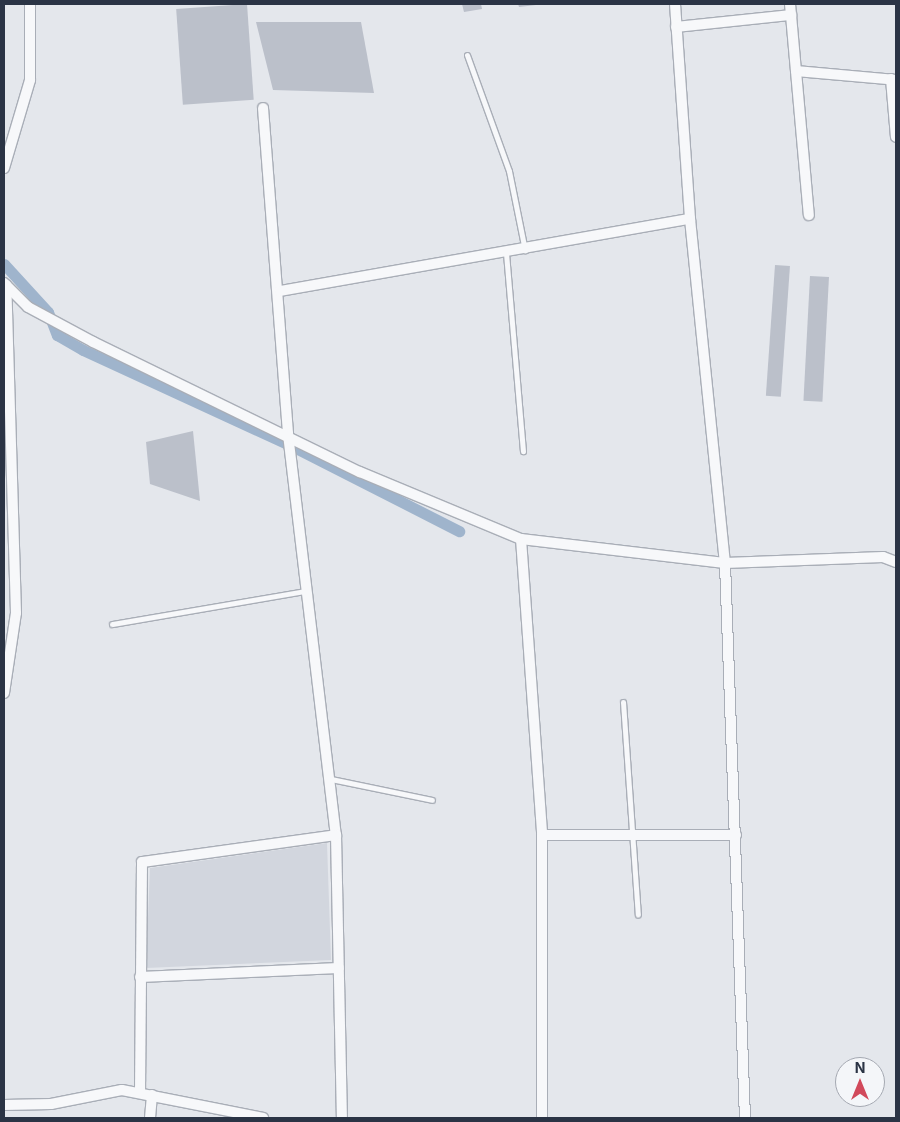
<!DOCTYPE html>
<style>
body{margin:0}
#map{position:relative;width:900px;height:1122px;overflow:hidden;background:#e4e7ec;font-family:Inter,sans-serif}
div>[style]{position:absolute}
.built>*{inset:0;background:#d2d6de}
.canal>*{height:11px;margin:-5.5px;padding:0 5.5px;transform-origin:5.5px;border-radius:5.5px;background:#9fb4cc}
.building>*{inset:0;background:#bbc0ca;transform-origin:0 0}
.roads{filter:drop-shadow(1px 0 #a9aeb7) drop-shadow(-1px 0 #a9aeb7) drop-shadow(0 1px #a9aeb7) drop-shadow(0 -1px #a9aeb7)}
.lane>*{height:5px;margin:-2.5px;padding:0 2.5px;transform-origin:2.5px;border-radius:2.5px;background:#f7f8fa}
.street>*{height:10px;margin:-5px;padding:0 5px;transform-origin:5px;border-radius:5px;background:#f7f8fa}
span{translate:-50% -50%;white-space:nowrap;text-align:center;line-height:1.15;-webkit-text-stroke:4px #f4f6f9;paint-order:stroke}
.frame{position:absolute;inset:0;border:5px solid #2b3445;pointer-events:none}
.north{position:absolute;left:835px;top:1057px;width:50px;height:50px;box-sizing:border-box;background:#f4f6f9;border:1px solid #a4a8b1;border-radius:50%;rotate:0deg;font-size:14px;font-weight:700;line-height:20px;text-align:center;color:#2b3445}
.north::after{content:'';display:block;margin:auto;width:18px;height:22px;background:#d1495b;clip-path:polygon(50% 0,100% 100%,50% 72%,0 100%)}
</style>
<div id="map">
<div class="built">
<div style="clip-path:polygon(327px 843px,331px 960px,146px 968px,150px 868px)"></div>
</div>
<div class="canal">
<div style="left:4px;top:264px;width:65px;rotate:47.5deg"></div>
<div style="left:48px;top:312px;width:25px;rotate:69deg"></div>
<div style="left:57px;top:335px;width:30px;rotate:30deg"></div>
<div style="left:83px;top:350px;width:228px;rotate:24.7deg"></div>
<div style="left:290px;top:445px;width:190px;rotate:27deg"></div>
</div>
<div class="building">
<div style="left:247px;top:4px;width:96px;height:71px;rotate:86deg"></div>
<div style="clip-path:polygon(462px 4px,481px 4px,482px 9px,464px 12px)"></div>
<div style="clip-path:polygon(518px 4px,536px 4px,536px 5px,519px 7px)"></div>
<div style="clip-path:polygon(256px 22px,361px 22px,374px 93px,273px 90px)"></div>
<div style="left:775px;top:265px;width:15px;height:131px;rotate:4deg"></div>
<div style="left:810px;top:276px;width:19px;height:125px;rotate:3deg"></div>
<div style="clip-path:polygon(193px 431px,200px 501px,150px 484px,146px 442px)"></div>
</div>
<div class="roads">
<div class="lane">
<div style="left:467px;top:55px;width:123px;rotate:70.1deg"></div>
<div style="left:509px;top:171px;width:81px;rotate:78.6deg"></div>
<div style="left:506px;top:253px;width:199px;rotate:85.1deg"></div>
<div style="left:112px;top:624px;width:197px;rotate:-9.7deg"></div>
<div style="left:623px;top:702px;width:213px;rotate:86deg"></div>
<div style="left:331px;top:779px;width:103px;rotate:11.7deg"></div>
</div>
<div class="street">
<div style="left:675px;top:4px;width:216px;rotate:86deg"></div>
<div style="left:690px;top:219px;width:346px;rotate:84.2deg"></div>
<div style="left:725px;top:563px;width:555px;rotate:87.94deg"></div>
<div style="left:790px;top:4px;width:212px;rotate:84.9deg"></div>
<div style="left:676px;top:27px;width:116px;rotate:-6deg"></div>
<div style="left:796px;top:71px;width:100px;rotate:5.1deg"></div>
<div style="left:891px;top:79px;width:58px;rotate:85.1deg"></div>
<div style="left:263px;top:108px;width:327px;rotate:85.6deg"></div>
<div style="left:288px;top:434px;width:404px;rotate:83.2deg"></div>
<div style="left:336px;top:835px;width:283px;rotate:88.8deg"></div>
<div style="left:4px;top:168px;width:92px;rotate:-73.5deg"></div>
<div style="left:30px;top:80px;width:76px;rotate:-90deg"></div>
<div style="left:4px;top:283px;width:34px;rotate:45deg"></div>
<div style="left:28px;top:307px;width:74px;rotate:28.3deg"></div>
<div style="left:93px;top:342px;width:297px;rotate:26deg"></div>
<div style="left:360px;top:472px;width:174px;rotate:22.6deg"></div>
<div style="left:521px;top:539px;width:205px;rotate:6.7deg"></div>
<div style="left:725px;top:563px;width:158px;rotate:-2.2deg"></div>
<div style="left:883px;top:557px;width:14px;rotate:21deg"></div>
<div style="left:280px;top:291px;width:416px;rotate:-10deg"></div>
<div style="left:521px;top:539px;width:297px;rotate:85.9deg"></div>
<div style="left:542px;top:835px;width:283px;rotate:90deg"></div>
<div style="left:4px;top:693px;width:81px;rotate:-81.5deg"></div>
<div style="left:16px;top:613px;width:328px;rotate:-91.7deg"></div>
<div style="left:542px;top:835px;width:194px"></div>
<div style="left:140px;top:977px;width:199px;rotate:-2.6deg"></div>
<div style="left:140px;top:1092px;width:230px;rotate:-89.5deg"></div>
<div style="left:142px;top:862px;width:196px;rotate:-7.9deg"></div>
<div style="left:4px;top:1105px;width:47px;rotate:-1.2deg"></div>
<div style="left:51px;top:1104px;width:72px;rotate:-11.2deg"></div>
<div style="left:122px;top:1090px;width:144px;rotate:11.2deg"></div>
<div style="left:150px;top:1118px;width:23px;rotate:-85deg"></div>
</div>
</div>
<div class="frame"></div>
<div class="north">N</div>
</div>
